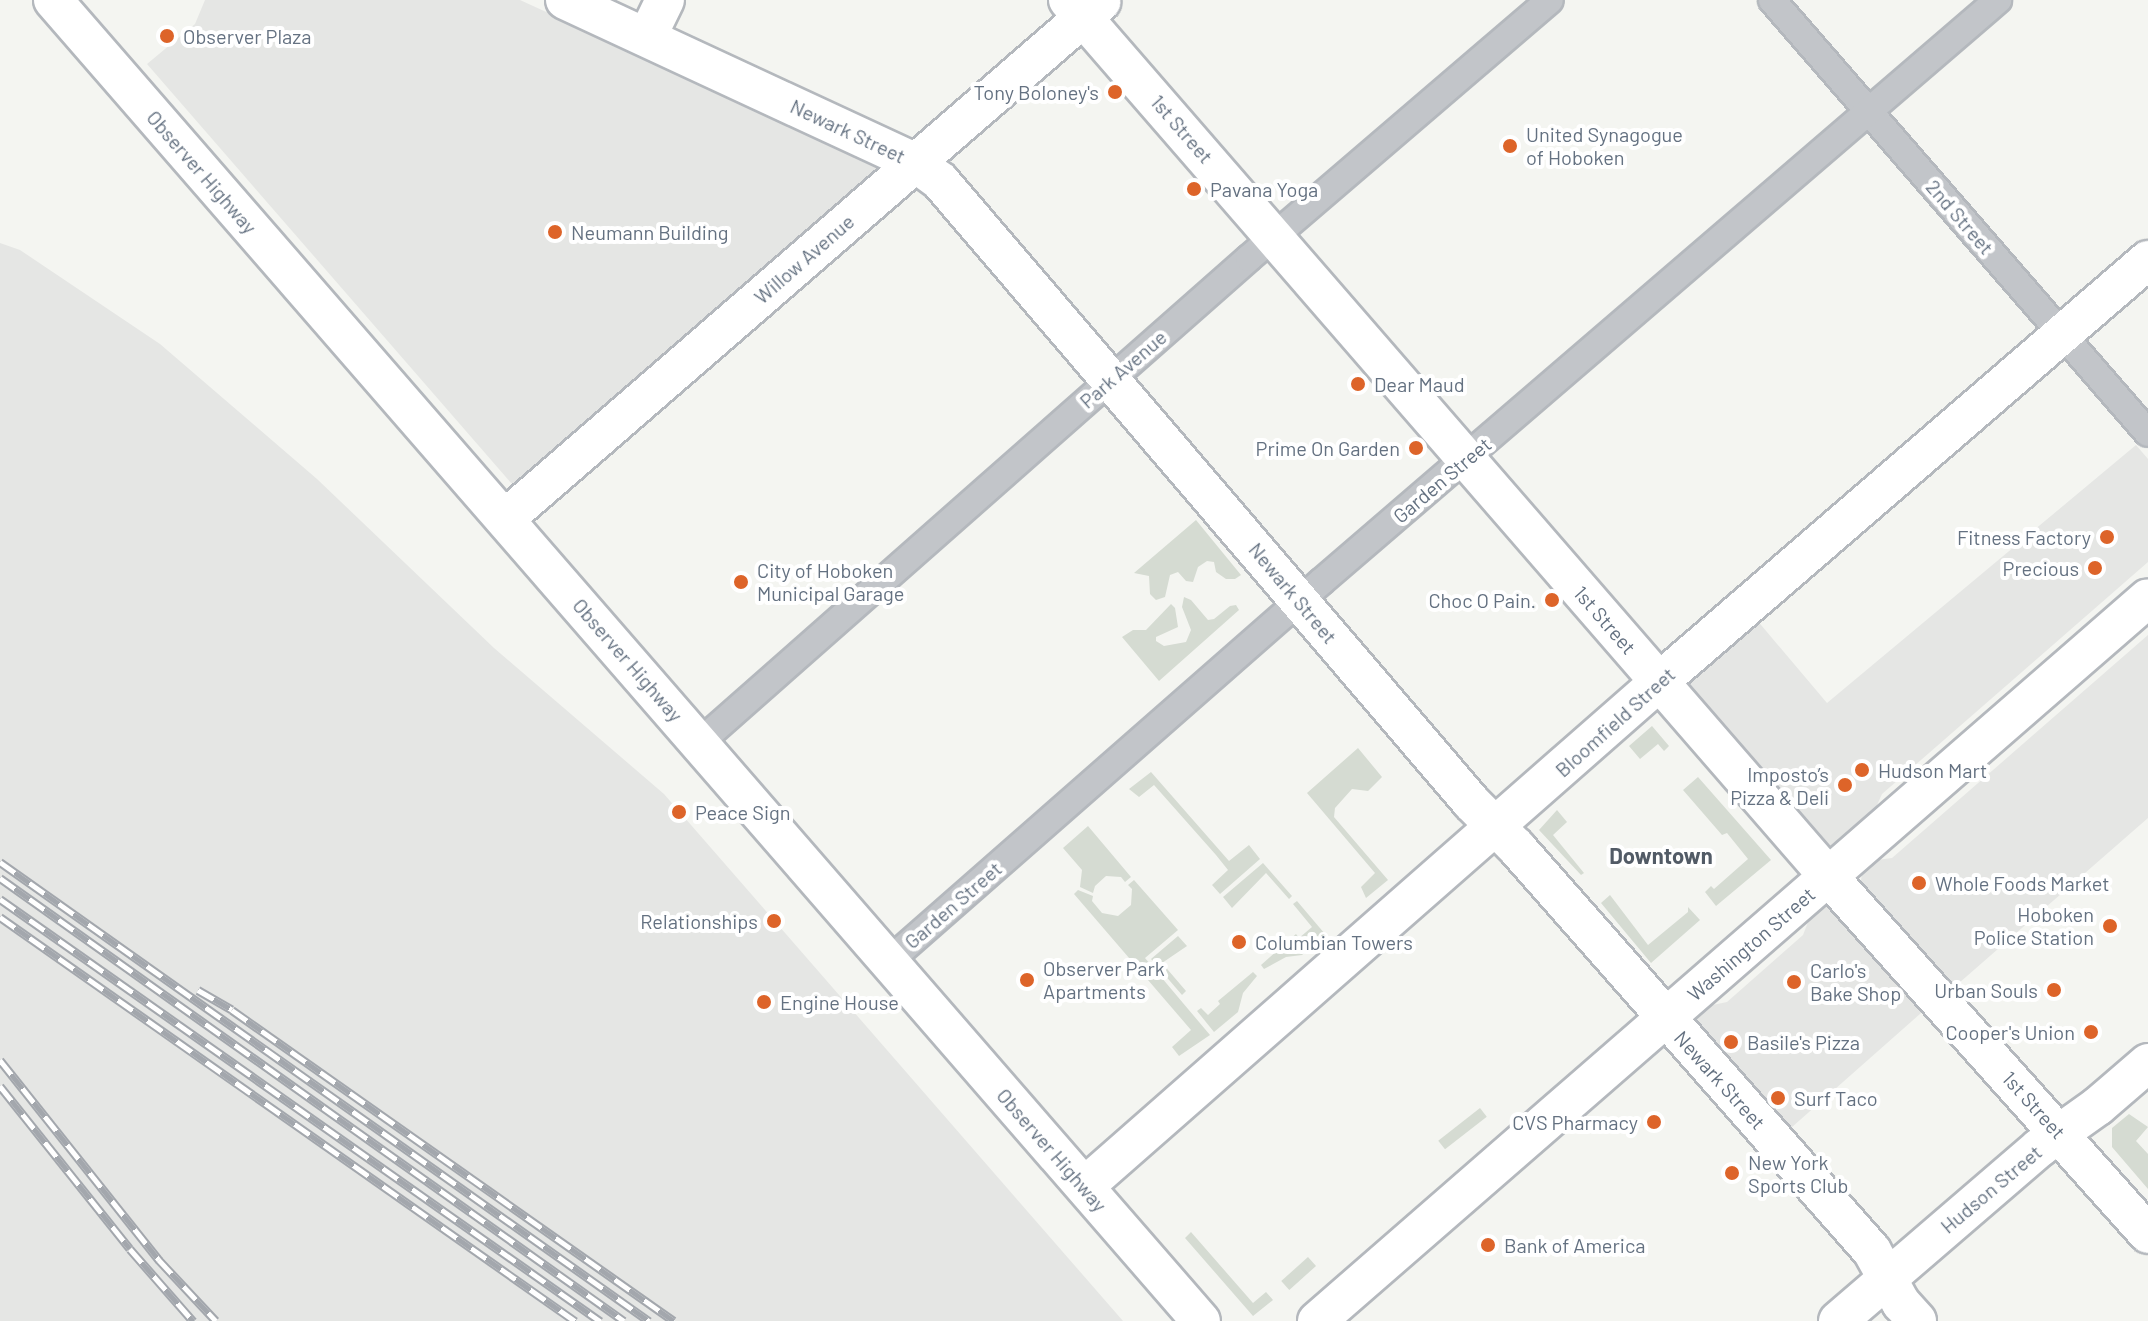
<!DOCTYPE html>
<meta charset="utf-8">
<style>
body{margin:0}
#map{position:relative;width:2148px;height:1321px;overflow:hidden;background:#f4f5f1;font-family:Barlow,sans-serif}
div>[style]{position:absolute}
.built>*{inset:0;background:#e5e6e4}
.green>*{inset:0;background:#d5dbd2;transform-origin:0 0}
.roads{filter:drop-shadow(2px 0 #b4b8bd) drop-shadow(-2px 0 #b4b8bd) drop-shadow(0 2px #b4b8bd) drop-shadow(0 -2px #b4b8bd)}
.street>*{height:26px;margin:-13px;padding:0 13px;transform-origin:13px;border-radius:13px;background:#c2c5c9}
.secondary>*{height:38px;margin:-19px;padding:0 19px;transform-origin:19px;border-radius:19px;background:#fff}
.rail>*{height:9px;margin-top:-4.5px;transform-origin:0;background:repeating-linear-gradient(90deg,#fff 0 18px,#a3a7ad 0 36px);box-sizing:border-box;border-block:2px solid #a3a7ad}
.dots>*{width:22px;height:22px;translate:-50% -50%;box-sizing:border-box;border:4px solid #fff;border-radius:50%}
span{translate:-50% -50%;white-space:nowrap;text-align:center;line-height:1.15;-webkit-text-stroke:8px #fff;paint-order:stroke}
.poi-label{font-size:20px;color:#647181}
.left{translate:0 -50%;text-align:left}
.right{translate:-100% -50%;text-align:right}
.street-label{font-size:20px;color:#647181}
.neighbourhood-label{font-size:22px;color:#525b66;font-weight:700}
</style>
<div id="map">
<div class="built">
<div style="clip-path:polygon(205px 0,520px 0,874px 162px,878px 170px,516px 484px,511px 483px,147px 64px,195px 24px)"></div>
<div style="clip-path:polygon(0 243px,20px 250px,160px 344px,317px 479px,494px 648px,664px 794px,1123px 1321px,0 1321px)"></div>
<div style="clip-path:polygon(2136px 445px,2148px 459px,2148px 562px,1882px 794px,1873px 814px,1828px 851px,1784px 801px,1781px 791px,1695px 695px,1687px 680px,1756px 619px,1827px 703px)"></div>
<div style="clip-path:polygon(2148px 635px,2148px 818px,1951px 990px,1860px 886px,1862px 874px,1877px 860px,1892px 858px)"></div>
<div style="clip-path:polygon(1831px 904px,1929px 1006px,1783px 1135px,1694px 1021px,1708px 1006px,1727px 1002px,1803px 935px,1810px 917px)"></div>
</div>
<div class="green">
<div style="clip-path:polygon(1196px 520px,1241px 575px,1235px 579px,1226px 579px,1216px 572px,1214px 562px,1207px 561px,1198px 567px,1193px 582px,1186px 581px,1178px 572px,1170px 575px,1165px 597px,1156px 600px,1150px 594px,1149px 576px,1134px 573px)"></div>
<div style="clip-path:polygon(1184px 597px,1191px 600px,1208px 620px,1214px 619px,1230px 606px,1236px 605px,1239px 610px,1159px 681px,1122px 637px,1133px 630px,1146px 630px,1171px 604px,1175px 608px,1178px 627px,1156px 637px,1156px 641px,1164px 646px,1186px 642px,1191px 630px,1182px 607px)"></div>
<div style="clip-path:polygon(1652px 726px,1669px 746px,1664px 751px,1658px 744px,1640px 759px,1629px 746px)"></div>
<div style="clip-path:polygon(1358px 748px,1382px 777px,1368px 791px,1352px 789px,1335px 808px,1334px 817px,1388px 880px,1366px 898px,1361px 887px,1375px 873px,1307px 793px)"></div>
<div style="clip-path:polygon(1151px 772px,1229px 861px,1249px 845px,1260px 859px,1220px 894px,1212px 885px,1228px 870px,1216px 855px,1154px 785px,1139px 797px,1129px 789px)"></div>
<div style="clip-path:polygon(1698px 777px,1771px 860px,1716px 906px,1705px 892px,1711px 886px,1714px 889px,1748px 859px,1727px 833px,1722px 835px,1683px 790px)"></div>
<div style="clip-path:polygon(1557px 810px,1567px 822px,1553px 835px,1584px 873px,1581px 875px,1539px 830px)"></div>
<div style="clip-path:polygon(1088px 826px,1131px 877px,1125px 882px,1121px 877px,1106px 876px,1095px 886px,1093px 893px,1080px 887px,1082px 870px,1063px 848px)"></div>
<div style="clip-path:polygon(1263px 863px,1292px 896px,1289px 899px,1266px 873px,1232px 908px,1223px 897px)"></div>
<div style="clip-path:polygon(1134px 880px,1178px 930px,1145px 958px,1210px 1035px,1179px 1056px,1172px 1047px,1191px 1030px,1074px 894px,1078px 890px,1093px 896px,1092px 901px,1102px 913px,1118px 916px,1131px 905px,1132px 889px,1128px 885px)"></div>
<div style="clip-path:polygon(1610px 895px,1648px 945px,1688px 912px,1688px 907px,1700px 920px,1651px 963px,1601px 903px)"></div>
<div style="clip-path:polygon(1297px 901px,1325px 934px,1302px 955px,1286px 957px,1264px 969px,1261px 965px,1296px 934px,1299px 938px,1312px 927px,1293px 904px)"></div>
<div style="clip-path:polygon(1178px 936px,1187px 946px,1162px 963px,1186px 991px,1182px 995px,1151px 959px)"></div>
<div style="clip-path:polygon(1253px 972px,1257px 976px,1243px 993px,1238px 1012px,1214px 1032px,1197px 1011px,1201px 1008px,1208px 1015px,1220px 1004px,1218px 1001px)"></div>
<div style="left:1480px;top:1108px;width:11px;height:53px;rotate:52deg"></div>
<div style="clip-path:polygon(2129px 1114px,2148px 1127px,2136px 1141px,2148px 1154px,2148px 1189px,2112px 1147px,2112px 1128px)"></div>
<div style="clip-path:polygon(1191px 1232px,1253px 1303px,1266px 1292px,1273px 1300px,1253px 1316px,1185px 1238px)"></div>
<div style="left:1308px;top:1257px;width:12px;height:36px;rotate:48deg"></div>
</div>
<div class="roads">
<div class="street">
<div style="left:1772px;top:0;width:573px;rotate:49.03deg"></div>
<div style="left:699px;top:743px;width:733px;rotate:-41.41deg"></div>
<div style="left:1249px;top:258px;width:396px;rotate:-40.6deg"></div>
<div style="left:889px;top:961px;width:575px;rotate:-41.26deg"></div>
<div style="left:1321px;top:582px;width:893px;rotate:-40.68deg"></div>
</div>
<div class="secondary">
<div style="left:53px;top:0;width:1750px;rotate:49.01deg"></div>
<div style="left:565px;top:0;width:385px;rotate:24.9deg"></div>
<div style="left:914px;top:162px;width:32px;rotate:36deg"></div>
<div style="left:940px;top:181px;width:818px;rotate:49.46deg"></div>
<div style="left:1472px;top:803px;width:62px;rotate:45deg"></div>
<div style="left:1516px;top:847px;width:538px;rotate:48.61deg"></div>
<div style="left:1872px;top:1251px;width:60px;rotate:60.9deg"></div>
<div style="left:1901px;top:1303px;width:24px;rotate:48deg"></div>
<div style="left:1068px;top:0;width:1160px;rotate:49.06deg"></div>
<div style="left:1828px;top:876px;width:480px;rotate:48.2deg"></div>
<div style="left:647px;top:37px;width:41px;rotate:-64.1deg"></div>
<div style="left:506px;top:518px;width:788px;rotate:-40.93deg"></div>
<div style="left:1085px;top:1186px;width:764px;rotate:-41.28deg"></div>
<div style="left:1659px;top:682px;width:646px;rotate:-40.79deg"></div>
<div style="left:1317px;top:1321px;width:1101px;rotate:-41.02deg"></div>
<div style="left:1838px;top:1321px;width:265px;rotate:-40.7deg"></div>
<div style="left:2039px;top:1148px;width:72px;rotate:-35.4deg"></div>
<div style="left:2098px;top:1106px;width:66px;rotate:-40.7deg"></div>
</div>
</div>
<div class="rail">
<div style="left:0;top:862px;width:795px;rotate:35.27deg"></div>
<div style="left:0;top:878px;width:765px;rotate:35.37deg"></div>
<div style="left:0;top:899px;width:734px;rotate:35.12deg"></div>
<div style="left:0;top:917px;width:703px;rotate:35.09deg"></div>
<div style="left:198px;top:990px;width:39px;rotate:30deg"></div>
<div style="left:232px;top:1010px;width:540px;rotate:35.13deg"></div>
<div style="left:0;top:1060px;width:256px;rotate:51.5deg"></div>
<div style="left:159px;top:1260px;width:83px;rotate:46.9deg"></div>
<div style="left:0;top:1086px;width:208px;rotate:51.4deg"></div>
<div style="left:130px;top:1249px;width:96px;rotate:48.8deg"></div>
</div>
<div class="dots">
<div style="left:167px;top:36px;background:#dd6429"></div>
<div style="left:1115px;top:92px;background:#dd6429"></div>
<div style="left:1510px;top:146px;background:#dd6429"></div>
<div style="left:1194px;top:189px;background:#dd6429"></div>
<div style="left:555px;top:232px;background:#dd6429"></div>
<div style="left:1358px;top:384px;background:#dd6429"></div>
<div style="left:1416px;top:448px;background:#dd6429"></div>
<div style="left:2107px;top:537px;background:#dd6429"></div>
<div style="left:2095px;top:568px;background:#dd6429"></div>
<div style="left:741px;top:582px;background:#dd6429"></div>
<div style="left:1552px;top:600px;background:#dd6429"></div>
<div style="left:1862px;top:770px;background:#dd6429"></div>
<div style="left:1845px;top:785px;background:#dd6429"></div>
<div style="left:679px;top:812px;background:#dd6429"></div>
<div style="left:1919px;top:883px;background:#dd6429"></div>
<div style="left:774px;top:921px;background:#dd6429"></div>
<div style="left:2110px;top:926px;background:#dd6429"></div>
<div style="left:1239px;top:942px;background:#dd6429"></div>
<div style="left:1027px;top:980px;background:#dd6429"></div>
<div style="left:1794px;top:982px;background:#dd6429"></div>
<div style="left:2054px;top:990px;background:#dd6429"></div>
<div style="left:764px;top:1002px;background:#dd6429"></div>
<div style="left:2091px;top:1032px;background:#dd6429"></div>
<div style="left:1731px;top:1042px;background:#dd6429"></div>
<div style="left:1778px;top:1098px;background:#dd6429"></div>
<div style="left:1654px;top:1122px;background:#dd6429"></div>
<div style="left:1732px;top:1173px;background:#dd6429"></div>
<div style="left:1488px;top:1245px;background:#dd6429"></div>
</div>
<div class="poi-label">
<span class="left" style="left:183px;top:36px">Observer Plaza</span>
<span class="right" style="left:1099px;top:92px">Tony Boloney's</span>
<span class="left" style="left:1526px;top:146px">United Synagogue<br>of Hoboken</span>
<span class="left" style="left:1210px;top:189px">Pavana Yoga</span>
<span class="left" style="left:571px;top:232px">Neumann Building</span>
<span class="left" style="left:1374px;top:384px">Dear Maud</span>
<span class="right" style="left:1400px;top:448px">Prime On Garden</span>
<span class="right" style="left:2091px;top:537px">Fitness Factory</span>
<span class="right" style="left:2079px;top:568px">Precious</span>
<span class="left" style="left:757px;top:582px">City of Hoboken<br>Municipal Garage</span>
<span class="right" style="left:1536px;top:600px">Choc O Pain.</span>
<span class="left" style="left:1878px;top:770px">Hudson Mart</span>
<span class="right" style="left:1829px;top:786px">Imposto’s<br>Pizza &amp; Deli</span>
<span class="left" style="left:695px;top:812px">Peace Sign</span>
<span class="left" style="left:1935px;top:883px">Whole Foods Market</span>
<span class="right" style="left:2094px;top:926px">Hoboken<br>Police Station</span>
<span class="right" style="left:758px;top:921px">Relationships</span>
<span class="left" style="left:1255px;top:942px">Columbian Towers</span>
<span class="left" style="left:1043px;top:980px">Observer Park<br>Apartments</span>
<span class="left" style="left:1810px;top:982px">Carlo's<br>Bake Shop</span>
<span class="right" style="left:2038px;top:990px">Urban Souls</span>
<span class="left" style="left:780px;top:1002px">Engine House</span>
<span class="right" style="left:2075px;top:1032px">Cooper's Union</span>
<span class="left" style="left:1747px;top:1042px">Basile's Pizza</span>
<span class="left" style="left:1794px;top:1098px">Surf Taco</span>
<span class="right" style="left:1638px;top:1122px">CVS Pharmacy</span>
<span class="left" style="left:1748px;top:1174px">New York<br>Sports Club</span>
<span class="left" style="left:1504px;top:1245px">Bank of America</span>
</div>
<div class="street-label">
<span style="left:1182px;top:129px;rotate:49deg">1st Street</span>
<span style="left:848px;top:131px;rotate:25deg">Newark Street</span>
<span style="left:202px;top:172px;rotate:49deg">Observer Highway</span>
<span style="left:1960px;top:217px;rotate:49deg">2nd Street</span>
<span style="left:804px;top:259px;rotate:-41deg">Willow Avenue</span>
<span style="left:1123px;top:369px;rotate:-41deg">Park Avenue</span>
<span style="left:1442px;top:480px;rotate:-40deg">Garden Street</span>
<span style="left:1293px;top:593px;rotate:50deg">Newark Street</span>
<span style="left:1605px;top:620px;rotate:49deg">1st Street</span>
<span style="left:628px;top:660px;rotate:49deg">Observer Highway</span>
<span style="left:1615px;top:722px;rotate:-42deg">Bloomfield Street</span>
<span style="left:953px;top:905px;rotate:-41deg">Garden Street</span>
<span style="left:1751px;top:944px;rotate:-41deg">Washington Street</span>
<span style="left:1720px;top:1080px;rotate:48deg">Newark Street</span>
<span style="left:2034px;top:1105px;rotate:48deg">1st Street</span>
<span style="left:1052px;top:1150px;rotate:49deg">Observer Highway</span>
<span style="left:1991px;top:1189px;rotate:-40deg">Hudson Street</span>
</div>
<div class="neighbourhood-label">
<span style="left:1661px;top:856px">Downtown</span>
</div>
</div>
